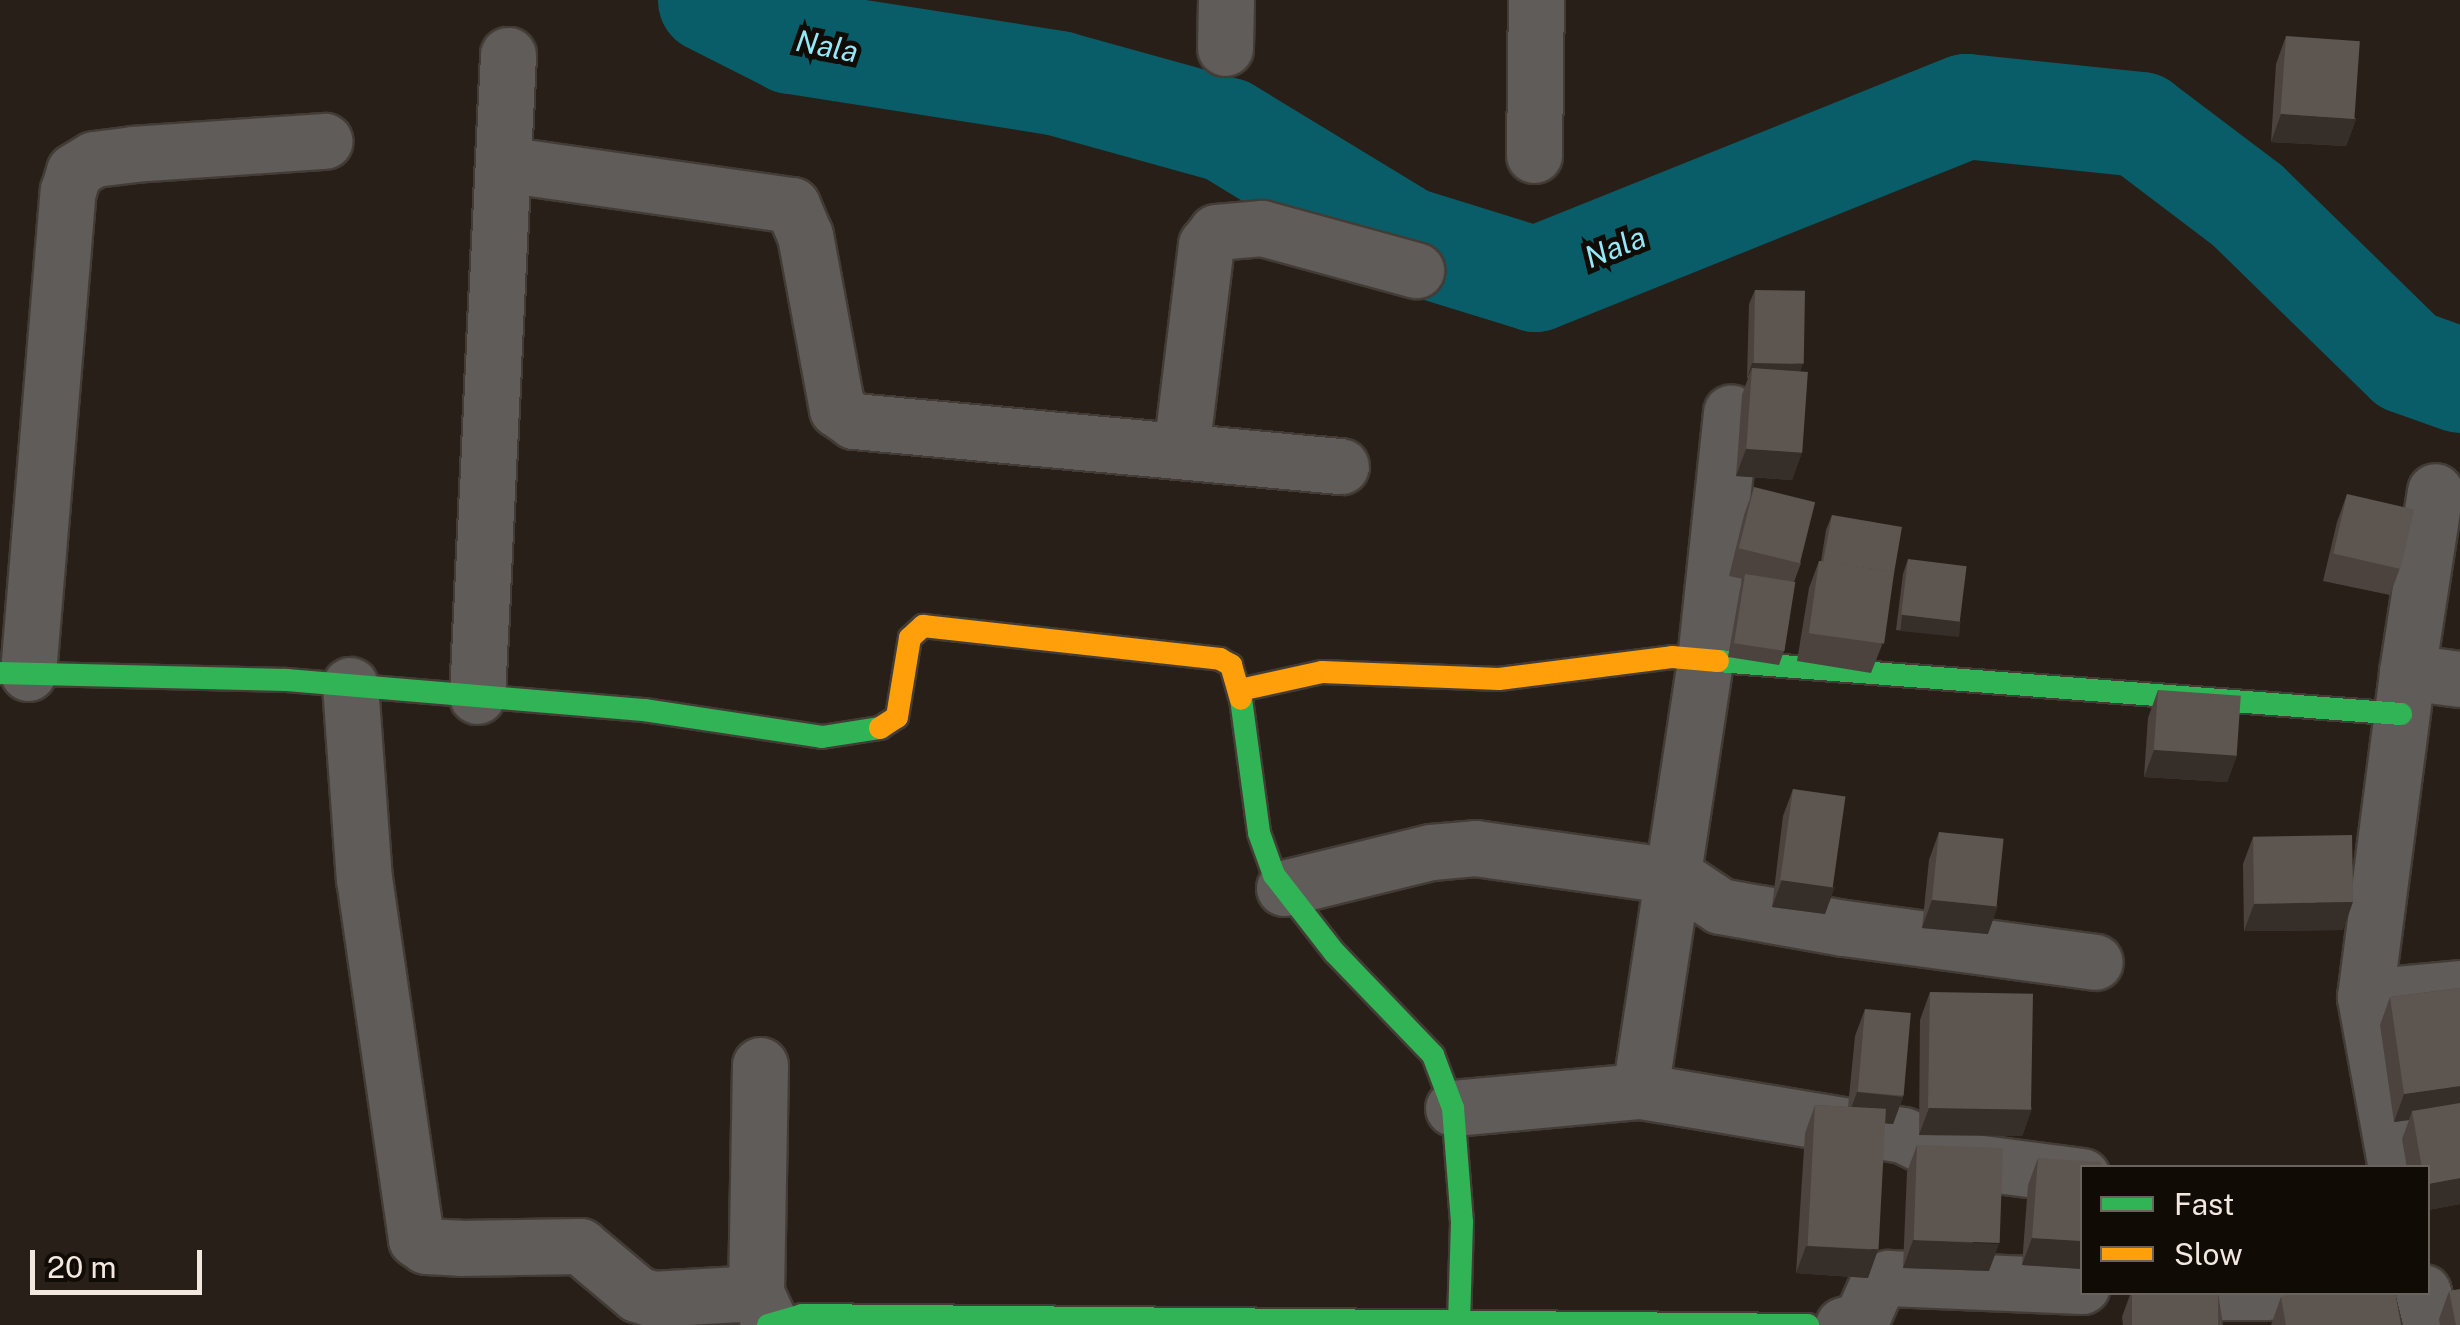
<!DOCTYPE html>
<style>
body{margin:0}
#map{position:relative;width:2460px;height:1325px;overflow:hidden;background:#282018;font-family:"Public Sans",sans-serif}
div>[style]{position:absolute}
.river>*{height:105px;margin:-52.5px;padding:0 52.5px;transform-origin:52.5px;border-radius:52.5px;background:#095d68}
.roads{filter:drop-shadow(2px 0 #433c36) drop-shadow(-2px 0 #433c36) drop-shadow(0 2px #433c36) drop-shadow(0 -2px #433c36)}
.street>*{height:55px;margin:-27.5px;padding:0 27.5px;transform-origin:27.5px;border-radius:27.5px;background:#605c59}
.fast>*{height:22px;margin:-11px;padding:0 11px;transform-origin:11px;border-radius:11px;background:#30b455}
.slow>*{height:22px;margin:-11px;padding:0 11px;transform-origin:11px;border-radius:11px;background:#ff9f0a}
.wall>*{inset:0;background:#4c433f}
.shaded-wall>*{inset:0;background:#362e28;transform-origin:0 0}
.building>*{inset:0;background:#5d5550;transform-origin:0 0}
span{translate:-50% -50%;white-space:nowrap;text-align:center;line-height:1.15;-webkit-text-stroke:10px #110b06;paint-order:stroke}
.water-label{font-size:30px;color:#93e9f9;font-style:italic}
.legend{position:absolute;left:2080px;top:1165px;width:350px;height:130px;box-sizing:border-box;background:#110b06;border:2px solid #6b635d;margin:0;padding:12px 18px;list-style:none;font-size:30px;color:#f2e8df}
.legend li{display:flex;align-items:center;gap:20px;height:50px}
.legend b{width:50px;border:2px solid #6b635d}
.scale{position:absolute;left:30px;top:1250px;width:172px;height:45px;box-sizing:border-box;border:5px solid #f2e8df;border-top:0;padding-left:12px;font-size:30px;line-height:35px;white-space:nowrap;color:#f2e8df;-webkit-text-stroke:8px #110b06;paint-order:stroke}
</style>
<div id="map">
<div class="river">
<div style="left:710px;top:0;width:91px;rotate:26.8deg"></div>
<div style="left:791px;top:41px;width:270px;rotate:8.9deg"></div>
<div style="left:1058px;top:83px;width:175px;rotate:15.5deg"></div>
<div style="left:1227px;top:130px;width:210px;rotate:31.3deg"></div>
<div style="left:1406px;top:239px;width:135px;rotate:17.2deg"></div>
<div style="left:1535px;top:279px;width:464px;rotate:-21.9deg"></div>
<div style="left:1966px;top:106px;width:175px;rotate:5.9deg"></div>
<div style="left:2140px;top:124px;width:134px;rotate:37.1deg"></div>
<div style="left:2247px;top:205px;width:223px;rotate:44.3deg"></div>
<div style="left:2407px;top:361px;width:56px;rotate:19.7deg"></div>
</div>
<div class="roads">
<div class="street">
<div style="left:1225px;top:48px;width:48px;rotate:-88.8deg"></div>
<div style="left:1534px;top:155px;width:155px;rotate:-89.3deg"></div>
<div style="left:503px;top:164px;width:292px;rotate:8.1deg"></div>
<div style="left:792px;top:205px;width:33px;rotate:67deg"></div>
<div style="left:805px;top:235px;width:177px;rotate:79.6deg"></div>
<div style="left:837px;top:409px;width:21px;rotate:35deg"></div>
<div style="left:854px;top:421px;width:489px;rotate:5.3deg"></div>
<div style="left:1181px;top:451px;width:208px;rotate:-83.1deg"></div>
<div style="left:1206px;top:245px;width:16px;rotate:-52deg"></div>
<div style="left:1216px;top:232px;width:46px;rotate:-5deg"></div>
<div style="left:1262px;top:228px;width:160px;rotate:15.3deg"></div>
<div style="left:2407px;top:672px;width:53px;rotate:7.5deg"></div>
<div style="left:28px;top:673px;width:484px;rotate:-85.3deg"></div>
<div style="left:68px;top:191px;width:21px;rotate:-73deg"></div>
<div style="left:74px;top:171px;width:23px;rotate:-31deg"></div>
<div style="left:94px;top:159px;width:38px;rotate:-7deg"></div>
<div style="left:132px;top:154px;width:193px;rotate:-3.9deg"></div>
<div style="left:350px;top:685px;width:194px;rotate:85.9deg"></div>
<div style="left:364px;top:878px;width:365px;rotate:81.8deg"></div>
<div style="left:416px;top:1239px;width:12px;rotate:35deg"></div>
<div style="left:426px;top:1246px;width:34px;rotate:3deg"></div>
<div style="left:460px;top:1248px;width:120px;rotate:-1deg"></div>
<div style="left:580px;top:1246px;width:75px;rotate:40.1deg"></div>
<div style="left:637px;top:1294px;width:16px;rotate:18deg"></div>
<div style="left:652px;top:1299px;width:104px;rotate:-3.3deg"></div>
<div style="left:477px;top:696px;width:642px;rotate:-87.23deg"></div>
<div style="left:1284px;top:888px;width:151px;rotate:-13.8deg"></div>
<div style="left:1431px;top:852px;width:44px;rotate:-5.2deg"></div>
<div style="left:1475px;top:848px;width:202px;rotate:8deg"></div>
<div style="left:1675px;top:876px;width:54px;rotate:33.7deg"></div>
<div style="left:1720px;top:906px;width:126px;rotate:10.1deg"></div>
<div style="left:1844px;top:928px;width:253px;rotate:7.7deg"></div>
<div style="left:2365px;top:997px;width:95px;rotate:-5.4deg"></div>
<div style="left:760px;top:1065px;width:228px;rotate:91deg"></div>
<div style="left:756px;top:1293px;width:33px;rotate:65deg"></div>
<div style="left:1640px;top:1091px;width:436px;rotate:-81.4deg"></div>
<div style="left:1705px;top:660px;width:249px;rotate:-84deg"></div>
<div style="left:1453px;top:1108px;width:188px;rotate:-5.2deg"></div>
<div style="left:1640px;top:1091px;width:267px;rotate:9.5deg"></div>
<div style="left:1903px;top:1135px;width:54px;rotate:26.6deg"></div>
<div style="left:1951px;top:1159px;width:132px;rotate:7.4deg"></div>
<div style="left:2396px;top:1168px;width:174px;rotate:-100.3deg"></div>
<div style="left:2365px;top:997px;width:328px;rotate:-82.6deg"></div>
<div style="left:2407px;top:672px;width:183px;rotate:-81.2deg"></div>
<div style="left:2189px;top:1292px;width:79px"></div>
<div style="left:2423px;top:1292px;width:34px;rotate:76deg"></div>
<div style="left:1843px;top:1325px;width:19px;rotate:-16deg"></div>
<div style="left:1861px;top:1320px;width:39px;rotate:-66deg"></div>
<div style="left:1877px;top:1284px;width:13px;rotate:-29deg"></div>
<div style="left:1888px;top:1278px;width:194px;rotate:2.4deg"></div>
</div>
<div class="fast">
<div style="left:1718px;top:661px;width:685px;rotate:4.44deg"></div>
<div style="left:0;top:673px;width:286px;rotate:1.4deg"></div>
<div style="left:286px;top:680px;width:359px;rotate:4.8deg"></div>
<div style="left:644px;top:710px;width:180px;rotate:8.6deg"></div>
<div style="left:822px;top:737px;width:59px;rotate:-8.8deg"></div>
<div style="left:1241px;top:699px;width:135px;rotate:82.3deg"></div>
<div style="left:1259px;top:833px;width:45px;rotate:70.3deg"></div>
<div style="left:1274px;top:875px;width:98px;rotate:52.1deg"></div>
<div style="left:1334px;top:952px;width:143px;rotate:46.1deg"></div>
<div style="left:1433px;top:1055px;width:57px;rotate:69.3deg"></div>
<div style="left:1453px;top:1108px;width:114px;rotate:85.5deg"></div>
<div style="left:1462px;top:1222px;width:103px;rotate:91.7deg"></div>
<div style="left:768px;top:1325px;width:35px;rotate:-16deg"></div>
<div style="left:802px;top:1315px;width:1006px;rotate:0.57deg"></div>
</div>
<div class="slow">
<div style="left:1240px;top:690px;width:84px;rotate:-12.4deg"></div>
<div style="left:1322px;top:672px;width:177px;rotate:2.3deg"></div>
<div style="left:1499px;top:679px;width:174px;rotate:-7.2deg"></div>
<div style="left:1672px;top:657px;width:46px;rotate:5deg"></div>
<div style="left:880px;top:728px;width:20px;rotate:-33deg"></div>
<div style="left:897px;top:717px;width:80px;rotate:-80.7deg"></div>
<div style="left:910px;top:638px;width:18px;rotate:-43deg"></div>
<div style="left:923px;top:626px;width:299px;rotate:6.3deg"></div>
<div style="left:1220px;top:659px;width:13px;rotate:29deg"></div>
<div style="left:1231px;top:665px;width:35px;rotate:74deg"></div>
</div>
</div>
<div class="wall">
<div style="clip-path:polygon(2286px 36px,2356px 119px,2346px 146px,2271px 142px,2276px 64px)"></div>
<div style="clip-path:polygon(1755px 290px,1800px 372px,1802px 452px,1792px 480px,1736px 476px,1742px 395px,1748px 378px,1747px 378px,1749px 304px)"></div>
<div style="clip-path:polygon(1754px 487px,1801px 563px,1794px 582px,1784px 651px,1779px 665px,1728px 657px,1740px 589px,1743px 579px,1729px 576px,1744px 515px)"></div>
<div style="clip-path:polygon(2347px 494px,2400px 568px,2390px 595px,2323px 581px,2337px 522px)"></div>
<div style="clip-path:polygon(1832px 515px,1882px 645px,1871px 673px,1797px 661px,1809px 588px,1819px 561px,1821px 561px,1826px 530px)"></div>
<div style="clip-path:polygon(1908px 559px,1955px 636px,1896px 630px,1903px 574px)"></div>
<div style="clip-path:polygon(2158px 690px,2237px 755px,2227px 782px,2144px 777px,2148px 718px)"></div>
<div style="clip-path:polygon(1793px 789px,1825px 914px,1772px 907px,1783px 816px)"></div>
<div style="clip-path:polygon(1939px 832px,1988px 934px,1922px 928px,1929px 860px)"></div>
<div style="clip-path:polygon(2253px 837px,2343px 930px,2244px 931px,2243px 864px)"></div>
<div style="clip-path:polygon(2460px 988px,2460px 1204px,2428px 1210px,2428px 1168px,2407px 1168px,2402px 1139px,2409px 1120px,2394px 1122px,2380px 1025px,2390px 997px)"></div>
<div style="clip-path:polygon(1930px 992px,2032px 1108px,2022px 1136px,1919px 1135px,1920px 1020px)"></div>
<div style="clip-path:polygon(1865px 1009px,1903px 1097px,1893px 1124px,1885px 1123px,1868px 1278px,1796px 1273px,1805px 1133px,1815px 1105px,1848px 1107px,1855px 1036px)"></div>
<div style="clip-path:polygon(1917px 1145px,1989px 1271px,1903px 1268px,1907px 1172px)"></div>
<div style="clip-path:polygon(2038px 1158px,2082px 1168px,2082px 1269px,2022px 1265px,2028px 1185px)"></div>
<div style="clip-path:polygon(2449px 1291px,2460px 1325px,2440px 1325px,2439px 1319px)"></div>
<div style="clip-path:polygon(2131px 1292px,2218px 1292px,2223px 1325px,2123px 1325px,2122px 1317px)"></div>
<div style="clip-path:polygon(2281px 1297px,2401px 1325px,2271px 1325px)"></div>
</div>
<div class="shaded-wall">
<div style="clip-path:polygon(2281px 114px,2356px 119px,2346px 146px,2271px 142px)"></div>
<div style="clip-path:polygon(1752px 363px,1803px 364px,1798px 378px,1752px 368px,1747px 378px)"></div>
<div style="clip-path:polygon(1746px 449px,1802px 452px,1792px 480px,1736px 476px)"></div>
<div style="left:1902px;top:615px;width:59px;height:16px;rotate:6deg"></div>
<div style="clip-path:polygon(2154px 750px,2237px 755px,2227px 782px,2144px 777px)"></div>
<div style="clip-path:polygon(1782px 880px,1835px 887px,1825px 914px,1772px 907px)"></div>
<div style="clip-path:polygon(1932px 900px,1998px 906px,1988px 934px,1922px 928px)"></div>
<div style="clip-path:polygon(2353px 902px,2343px 930px,2244px 931px,2254px 904px)"></div>
<div style="clip-path:polygon(2460px 1086px,2460px 1112px,2412px 1111px,2409px 1120px,2394px 1122px,2404px 1094px)"></div>
<div style="clip-path:polygon(1857px 1092px,1903px 1097px,1893px 1124px,1847px 1120px)"></div>
<div style="clip-path:polygon(1929px 1108px,2032px 1108px,2022px 1136px,1919px 1135px)"></div>
<div style="clip-path:polygon(2460px 1178px,2460px 1204px,2428px 1210px,2428px 1184px)"></div>
<div style="clip-path:polygon(2032px 1238px,2082px 1241px,2082px 1269px,2022px 1265px)"></div>
<div style="clip-path:polygon(1913px 1240px,1999px 1244px,1989px 1271px,1903px 1268px)"></div>
<div style="clip-path:polygon(1806px 1246px,1878px 1250px,1868px 1278px,1796px 1273px)"></div>
</div>
<div class="building">
<div style="left:2286px;top:36px;width:74px;height:78px;rotate:4deg"></div>
<div style="left:1755px;top:290px;width:50px;height:73px;rotate:1deg"></div>
<div style="left:1752px;top:368px;width:56px;height:81px;rotate:4deg"></div>
<div style="left:1754px;top:487px;width:63px;height:63px;rotate:14deg"></div>
<div style="left:2347px;top:494px;width:69px;height:61px;rotate:13deg"></div>
<div style="clip-path:polygon(1832px 515px,1902px 527px,1893px 579px,1894px 572px,1823px 562px)"></div>
<div style="left:1908px;top:559px;width:59px;height:56px;rotate:7deg"></div>
<div style="left:1819px;top:561px;width:76px;height:73px;rotate:8deg"></div>
<div style="left:1745px;top:574px;width:51px;height:70px;rotate:9deg"></div>
<div style="left:2158px;top:690px;width:83px;height:60px;rotate:4deg"></div>
<div style="left:1793px;top:789px;width:53px;height:92px;rotate:8deg"></div>
<div style="left:1939px;top:832px;width:65px;height:68px;rotate:6deg"></div>
<div style="left:2352px;top:835px;width:67px;height:99px;rotate:89deg"></div>
<div style="clip-path:polygon(2460px 988px,2460px 1086px,2404px 1094px,2390px 997px)"></div>
<div style="left:1930px;top:992px;width:103px;height:116px;rotate:1deg"></div>
<div style="left:1865px;top:1009px;width:46px;height:83px;rotate:5deg"></div>
<div style="clip-path:polygon(2460px 1103px,2460px 1178px,2428px 1184px,2428px 1168px,2422px 1168px,2412px 1111px)"></div>
<div style="left:1815px;top:1105px;width:71px;height:141px;rotate:3deg"></div>
<div style="left:1917px;top:1145px;width:86px;height:95px;rotate:2deg"></div>
<div style="clip-path:polygon(2038px 1158px,2101px 1162px,2101px 1168px,2082px 1168px,2082px 1241px,2032px 1238px)"></div>
<div style="clip-path:polygon(2460px 1289px,2460px 1325px,2456px 1325px,2449px 1291px)"></div>
<div style="left:2132px;top:1292px;width:86px;height:33px"></div>
<div style="clip-path:polygon(2301px 1292px,2395px 1292px,2401px 1325px,2286px 1325px,2281px 1297px)"></div>
</div>
<div class="water-label">
<span style="left:827px;top:46px;rotate:11deg">Nala</span>
<span style="left:1615px;top:247px;rotate:-22deg">Nala</span>
</div>
<ul class="legend">
<li><b style="height:12px;background:#30b455"></b>Fast</li>
<li><b style="height:12px;background:#ff9f0a"></b>Slow</li>
</ul>
<div class="scale">20 m</div>
</div>
